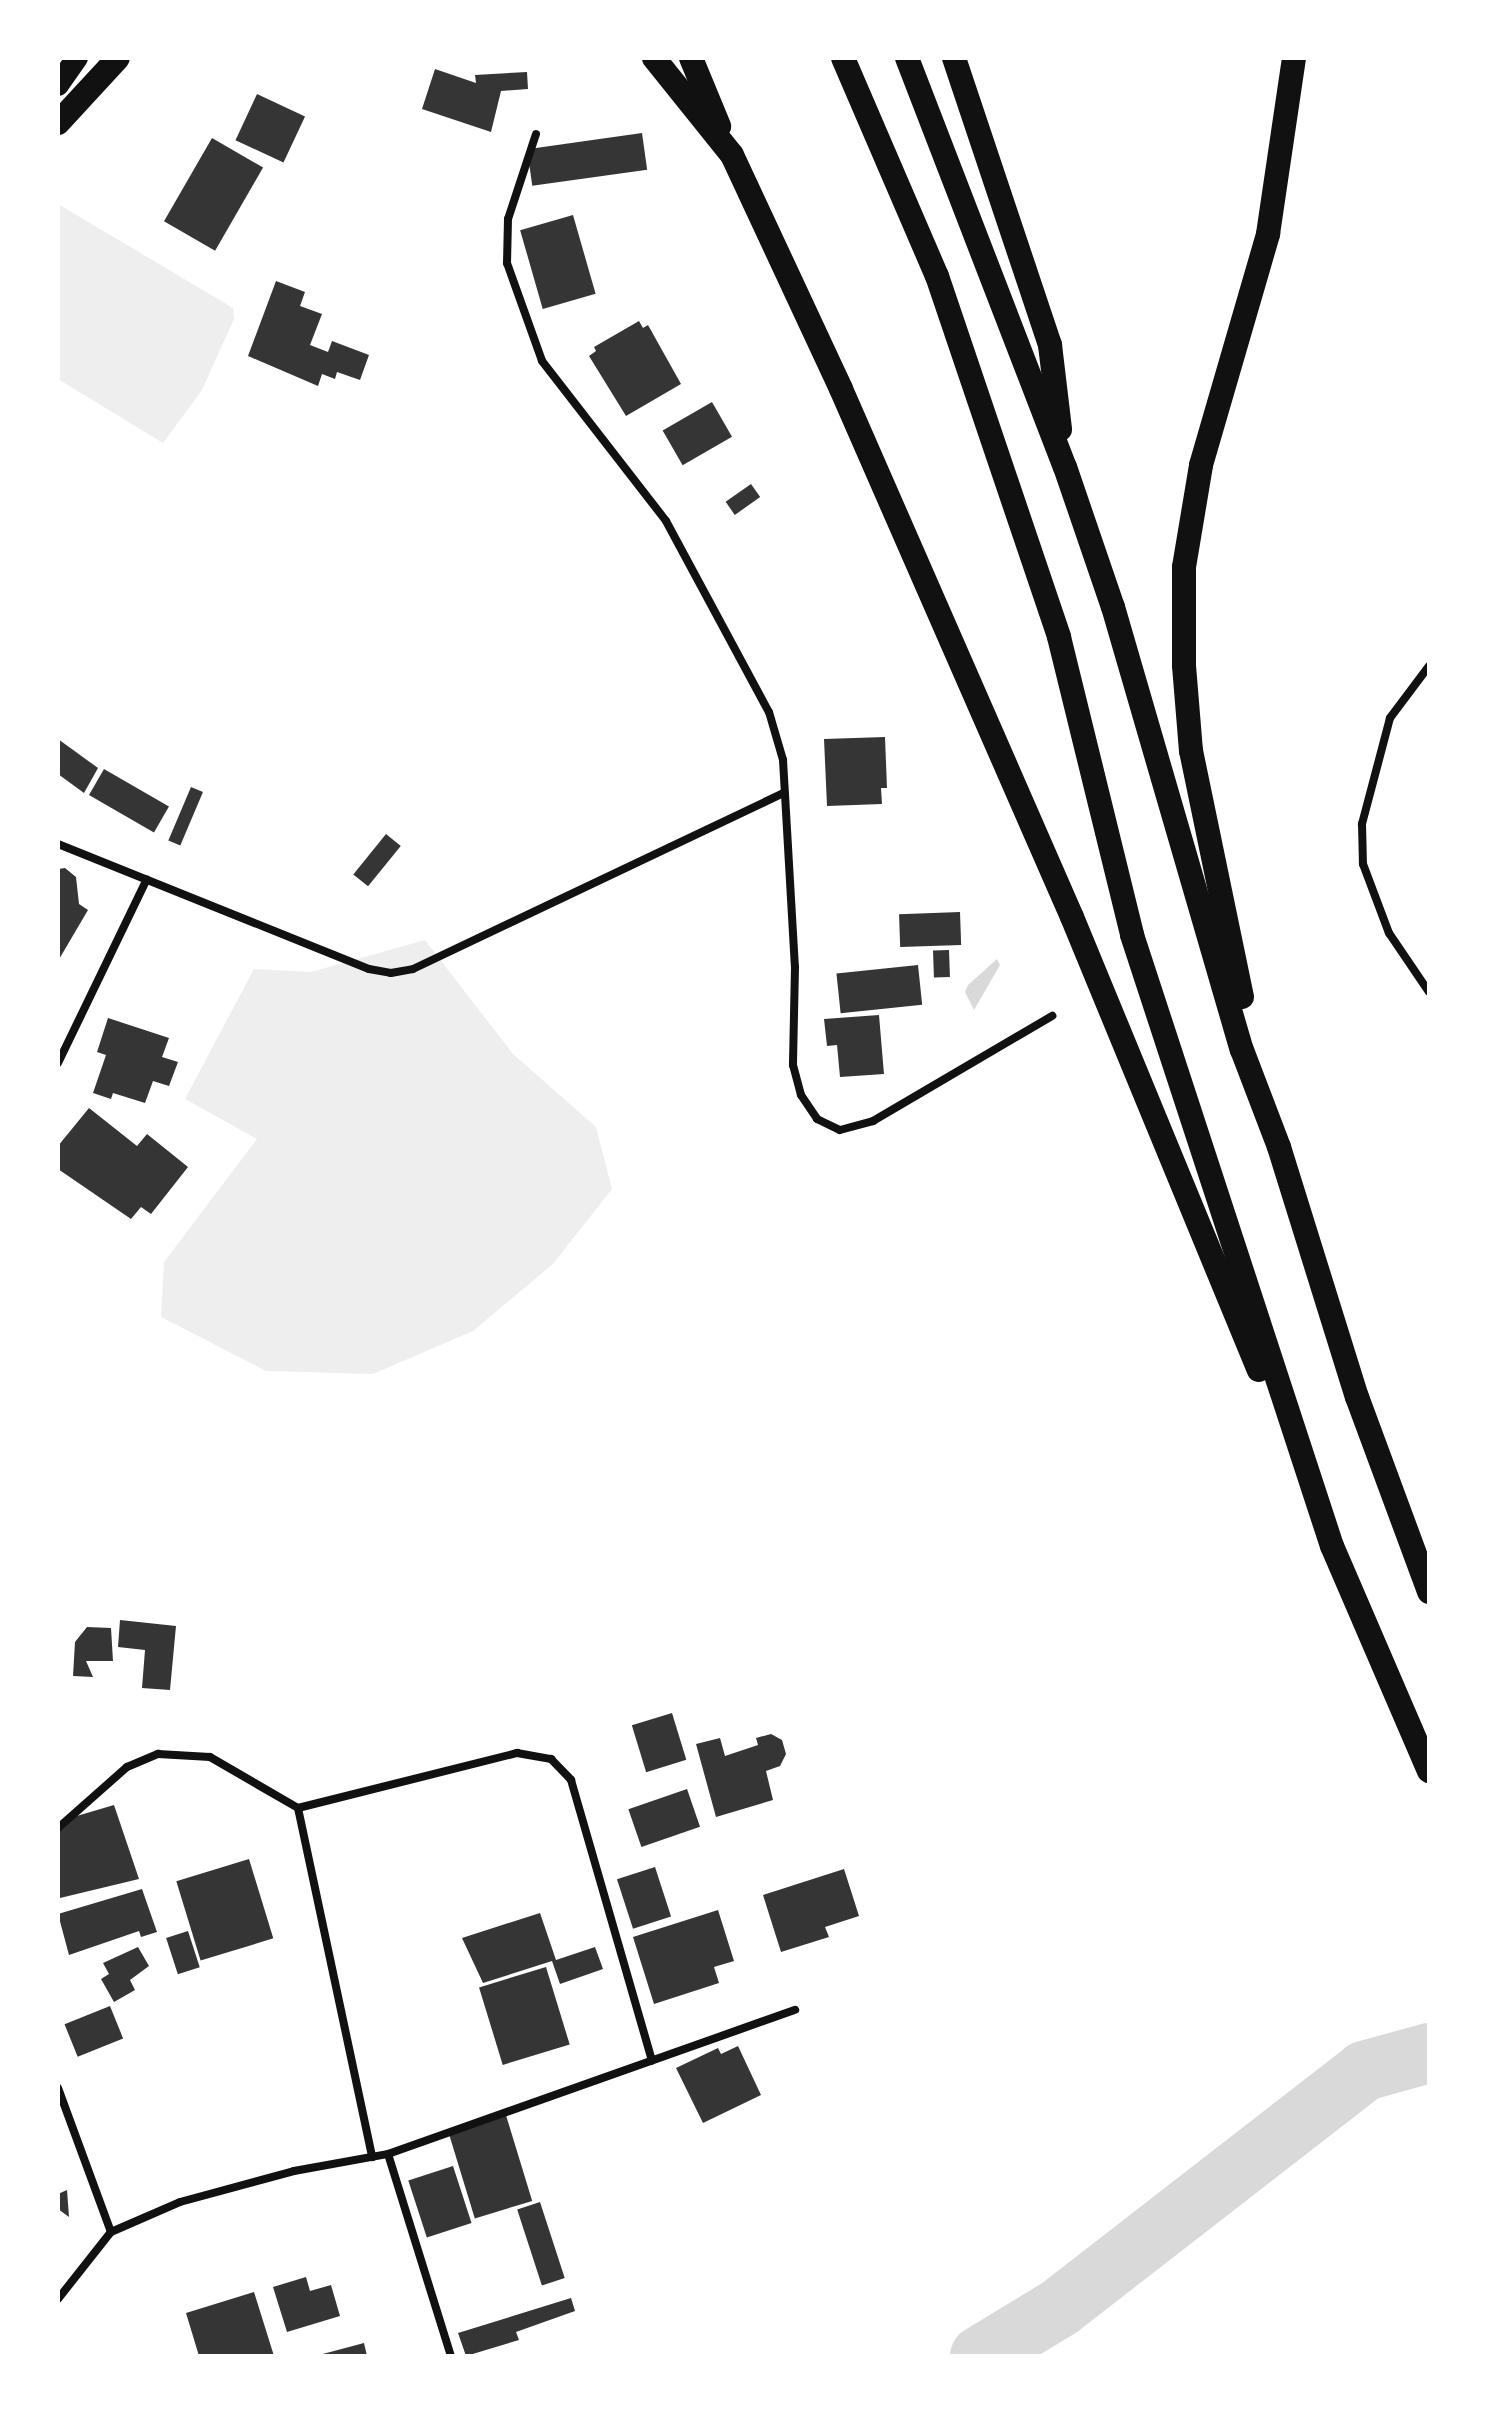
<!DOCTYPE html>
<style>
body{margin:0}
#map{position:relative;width:1487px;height:2414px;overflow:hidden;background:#fff;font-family:"PT Serif",serif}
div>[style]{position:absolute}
.green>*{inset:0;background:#eee}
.water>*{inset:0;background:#d9d9d9}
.river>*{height:60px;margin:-30px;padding:0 30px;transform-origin:30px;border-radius:30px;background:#d9d9d9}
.building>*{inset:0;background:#353535;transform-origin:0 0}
.minor>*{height:8px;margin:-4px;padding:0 4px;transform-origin:4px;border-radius:4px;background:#111}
.trunk>*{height:22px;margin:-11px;padding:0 11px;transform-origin:11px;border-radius:11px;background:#111}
.motorway>*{height:24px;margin:-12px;padding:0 12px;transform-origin:12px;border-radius:12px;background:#111}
span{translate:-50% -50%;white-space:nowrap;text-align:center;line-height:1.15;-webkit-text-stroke:8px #fff;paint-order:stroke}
.frame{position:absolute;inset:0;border:60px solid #fff;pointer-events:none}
</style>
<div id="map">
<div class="green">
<div style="clip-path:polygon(58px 204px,233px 308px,234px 319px,202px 390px,163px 443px,58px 379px)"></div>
<div style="clip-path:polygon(425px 940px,513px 1054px,596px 1127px,612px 1189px,553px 1264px,473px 1331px,373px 1374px,266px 1371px,161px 1317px,164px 1262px,257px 1139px,185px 1099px,254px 969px,311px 972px)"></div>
</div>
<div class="water">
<div style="clip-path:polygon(997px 959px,1000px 965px,974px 1010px,965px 992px,968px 985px)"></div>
</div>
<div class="river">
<div style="left:980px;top:2356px;width:92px;rotate:-31.3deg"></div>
<div style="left:1059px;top:2308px;width:386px;rotate:-37.8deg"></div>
<div style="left:1364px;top:2071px;width:67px;rotate:-15.5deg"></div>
</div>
<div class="building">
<div style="clip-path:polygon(435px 69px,476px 83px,475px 75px,527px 72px,528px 89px,501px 91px,491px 132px,422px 109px)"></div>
<div style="left:257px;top:94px;width:53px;height:51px;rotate:25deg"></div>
<div style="left:642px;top:133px;width:37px;height:116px;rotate:82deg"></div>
<div style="left:212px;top:138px;width:59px;height:96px;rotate:30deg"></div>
<div style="left:573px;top:215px;width:82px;height:55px;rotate:74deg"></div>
<div style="clip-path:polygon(276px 281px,305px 292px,300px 306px,322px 314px,310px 345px,328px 352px,332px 341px,369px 355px,360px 380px,337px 372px,335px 379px,322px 374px,318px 386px,248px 356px)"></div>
<div style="clip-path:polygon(639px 321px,643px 328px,648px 325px,681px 384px,626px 416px,589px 356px,596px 351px,594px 347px)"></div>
<div style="left:712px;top:402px;width:40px;height:57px;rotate:60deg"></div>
<div style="left:751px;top:484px;width:16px;height:31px;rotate:55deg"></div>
<div style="clip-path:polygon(885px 737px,887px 788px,881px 788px,882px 804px,827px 806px,824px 739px)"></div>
<div style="clip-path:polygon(58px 739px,98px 768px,84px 793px,58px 774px)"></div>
<div style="left:104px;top:769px;width:75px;height:30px;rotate:30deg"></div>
<div style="left:191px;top:787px;width:13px;height:58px;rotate:23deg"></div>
<div style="left:386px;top:834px;width:19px;height:52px;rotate:39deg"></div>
<div style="clip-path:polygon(65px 868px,76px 877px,79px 904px,88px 910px,58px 961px,58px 869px)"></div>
<div style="left:960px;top:912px;width:33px;height:61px;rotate:88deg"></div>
<div style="left:949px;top:950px;width:27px;height:16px;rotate:88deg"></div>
<div style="left:918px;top:965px;width:40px;height:82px;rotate:84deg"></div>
<div style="clip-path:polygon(879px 1015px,884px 1074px,840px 1077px,837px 1045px,827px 1046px,824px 1019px)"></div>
<div style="clip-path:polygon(108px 1018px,169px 1038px,162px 1057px,178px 1062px,169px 1086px,153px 1081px,145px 1103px,113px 1093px,111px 1099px,93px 1093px,106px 1055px,97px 1052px)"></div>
<div style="clip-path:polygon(89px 1108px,137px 1146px,147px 1134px,188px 1167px,151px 1214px,141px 1207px,131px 1219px,58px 1169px,58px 1146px)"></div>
<div style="clip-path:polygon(120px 1620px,176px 1626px,170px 1690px,142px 1688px,145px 1650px,118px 1647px)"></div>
<div style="clip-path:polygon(87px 1627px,111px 1628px,113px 1661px,86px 1661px,93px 1677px,73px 1676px,75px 1642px)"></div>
<div style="left:672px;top:1713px;width:49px;height:42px;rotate:73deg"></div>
<div style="clip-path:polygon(771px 1734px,782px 1740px,786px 1754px,780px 1766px,766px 1771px,773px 1800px,716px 1817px,696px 1744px,720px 1738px,725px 1756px,758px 1745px,756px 1738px)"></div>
<div style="left:687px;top:1789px;width:40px;height:62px;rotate:71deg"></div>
<div style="clip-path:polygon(114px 1805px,139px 1879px,60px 1898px,60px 1830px,70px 1818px)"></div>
<div style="left:249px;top:1859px;width:83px;height:76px;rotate:73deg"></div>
<div style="left:655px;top:1867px;width:52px;height:40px;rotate:72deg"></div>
<div style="clip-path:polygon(844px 1869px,859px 1916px,825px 1927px,829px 1937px,781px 1952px,763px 1895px)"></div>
<div style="clip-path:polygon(142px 1889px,157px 1932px,141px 1937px,139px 1931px,69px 1955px,58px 1914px)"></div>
<div style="clip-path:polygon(718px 1910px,734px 1961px,714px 1967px,719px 1983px,654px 2004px,633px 1937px)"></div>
<div style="clip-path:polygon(540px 1913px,556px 1960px,595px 1947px,603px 1969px,560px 1984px,552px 1961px,483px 1983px,462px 1938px)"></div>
<div style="left:188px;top:1931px;width:38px;height:23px;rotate:72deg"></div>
<div style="clip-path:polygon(138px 1947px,149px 1966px,130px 1980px,135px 1990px,114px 2002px,101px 1979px,109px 1974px,103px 1963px)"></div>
<div style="left:546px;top:1967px;width:81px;height:70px;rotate:73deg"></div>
<div style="left:110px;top:2006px;width:35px;height:49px;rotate:68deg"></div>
<div style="clip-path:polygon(738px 2046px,761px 2095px,703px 2123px,676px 2068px,718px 2048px,721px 2054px)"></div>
<div style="left:505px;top:2112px;width:93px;height:60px;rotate:73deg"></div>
<div style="left:453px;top:2166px;width:60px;height:47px;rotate:72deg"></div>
<div style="clip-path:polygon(67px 2190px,69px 2217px,58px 2209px,58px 2194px)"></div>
<div style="left:540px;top:2202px;width:80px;height:24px;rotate:72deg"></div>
<div style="clip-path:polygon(306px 2277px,310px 2291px,331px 2285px,340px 2316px,287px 2332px,273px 2287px)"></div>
<div style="clip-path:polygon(254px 2292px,274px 2356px,199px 2356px,186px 2313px)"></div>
<div style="clip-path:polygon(571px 2298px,575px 2311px,516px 2332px,519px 2340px,466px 2356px,458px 2333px)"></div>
<div style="clip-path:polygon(364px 2343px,367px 2356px,319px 2356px,319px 2355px)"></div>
</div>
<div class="minor">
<div style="left:536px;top:134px;width:89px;rotate:108.2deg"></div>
<div style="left:508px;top:219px;width:44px;rotate:91.3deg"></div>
<div style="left:507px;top:263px;width:104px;rotate:70.3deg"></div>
<div style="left:542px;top:361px;width:202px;rotate:52.2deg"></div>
<div style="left:666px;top:521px;width:217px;rotate:61.7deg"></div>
<div style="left:769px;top:712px;width:50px;rotate:73.7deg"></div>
<div style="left:783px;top:760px;width:207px;rotate:86.7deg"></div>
<div style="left:795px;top:967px;width:98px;rotate:91.2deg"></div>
<div style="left:793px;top:1065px;width:31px;rotate:75deg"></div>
<div style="left:801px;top:1095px;width:29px;rotate:56deg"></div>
<div style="left:817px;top:1119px;width:25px;rotate:26deg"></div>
<div style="left:840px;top:1130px;width:34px;rotate:-15deg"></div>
<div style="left:873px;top:1121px;width:208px;rotate:-30.4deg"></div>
<div style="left:1429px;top:666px;width:65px;rotate:126.9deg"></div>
<div style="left:1390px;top:718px;width:110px;rotate:104.8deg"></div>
<div style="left:1362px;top:824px;width:40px;rotate:88.6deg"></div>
<div style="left:1363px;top:864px;width:74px;rotate:69.4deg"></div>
<div style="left:1389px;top:933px;width:71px;rotate:55.9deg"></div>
<div style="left:58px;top:844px;width:335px;rotate:21.9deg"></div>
<div style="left:369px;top:969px;width:22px;rotate:10deg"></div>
<div style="left:391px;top:973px;width:22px;rotate:-10deg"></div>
<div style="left:413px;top:969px;width:411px;rotate:-25.4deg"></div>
<div style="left:58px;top:1063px;width:204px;rotate:-64.2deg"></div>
<div style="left:298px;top:1808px;width:357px;rotate:78deg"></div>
<div style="left:58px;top:1828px;width:92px;rotate:-41.5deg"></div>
<div style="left:127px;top:1767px;width:34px;rotate:-23deg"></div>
<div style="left:158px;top:1754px;width:52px;rotate:3.3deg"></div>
<div style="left:210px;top:1757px;width:102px;rotate:30.1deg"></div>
<div style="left:298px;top:1808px;width:226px;rotate:-14.1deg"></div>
<div style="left:517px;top:1753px;width:35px;rotate:10deg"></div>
<div style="left:551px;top:1759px;width:29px;rotate:46deg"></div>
<div style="left:571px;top:1780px;width:292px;rotate:73.9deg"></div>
<div style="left:58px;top:2088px;width:153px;rotate:69.8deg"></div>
<div style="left:388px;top:2154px;width:212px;rotate:72.7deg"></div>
<div style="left:58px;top:2299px;width:85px;rotate:-51.7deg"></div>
<div style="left:111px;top:2232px;width:75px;rotate:-23.5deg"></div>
<div style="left:180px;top:2202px;width:118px;rotate:-15.2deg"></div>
<div style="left:294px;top:2171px;width:96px;rotate:-10.3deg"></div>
<div style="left:388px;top:2154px;width:432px;rotate:-19.5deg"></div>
</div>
<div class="trunk">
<div style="left:58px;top:85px;width:33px;rotate:-55deg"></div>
</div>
<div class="motorway">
<div style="left:654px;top:58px;width:124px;rotate:51.2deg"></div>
<div style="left:732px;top:155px;width:258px;rotate:65deg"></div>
<div style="left:841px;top:389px;width:576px;rotate:66.37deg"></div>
<div style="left:1072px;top:917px;width:490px;rotate:67.6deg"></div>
<div style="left:691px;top:58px;width:74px;rotate:67.6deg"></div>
<div style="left:843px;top:58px;width:237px;rotate:66.7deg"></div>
<div style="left:937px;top:276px;width:381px;rotate:71.3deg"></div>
<div style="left:1059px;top:637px;width:307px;rotate:76.2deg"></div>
<div style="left:1132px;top:935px;width:643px;rotate:71.88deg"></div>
<div style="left:1332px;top:1546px;width:245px;rotate:66.7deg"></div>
<div style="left:907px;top:58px;width:438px;rotate:68.9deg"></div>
<div style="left:1065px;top:467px;width:148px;rotate:71.1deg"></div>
<div style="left:1113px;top:607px;width:461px;rotate:73.8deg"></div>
<div style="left:1242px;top:1050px;width:104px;rotate:69.1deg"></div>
<div style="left:1279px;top:1147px;width:262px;rotate:72.7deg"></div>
<div style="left:1357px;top:1397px;width:208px;rotate:69.7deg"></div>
<div style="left:954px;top:58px;width:303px;rotate:71.5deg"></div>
<div style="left:1050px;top:345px;width:85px;rotate:83.2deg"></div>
<div style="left:58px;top:123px;width:88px;rotate:-47.3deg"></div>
<div style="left:1242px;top:997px;width:251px;rotate:-101.7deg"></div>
<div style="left:1191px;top:751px;width:86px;rotate:-94.7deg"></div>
<div style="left:1184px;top:665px;width:98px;rotate:-90deg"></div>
<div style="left:1184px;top:567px;width:103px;rotate:-80.5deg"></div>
<div style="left:1201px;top:465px;width:241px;rotate:-73.8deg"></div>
<div style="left:1268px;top:234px;width:178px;rotate:-81.6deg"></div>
</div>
<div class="frame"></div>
</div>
